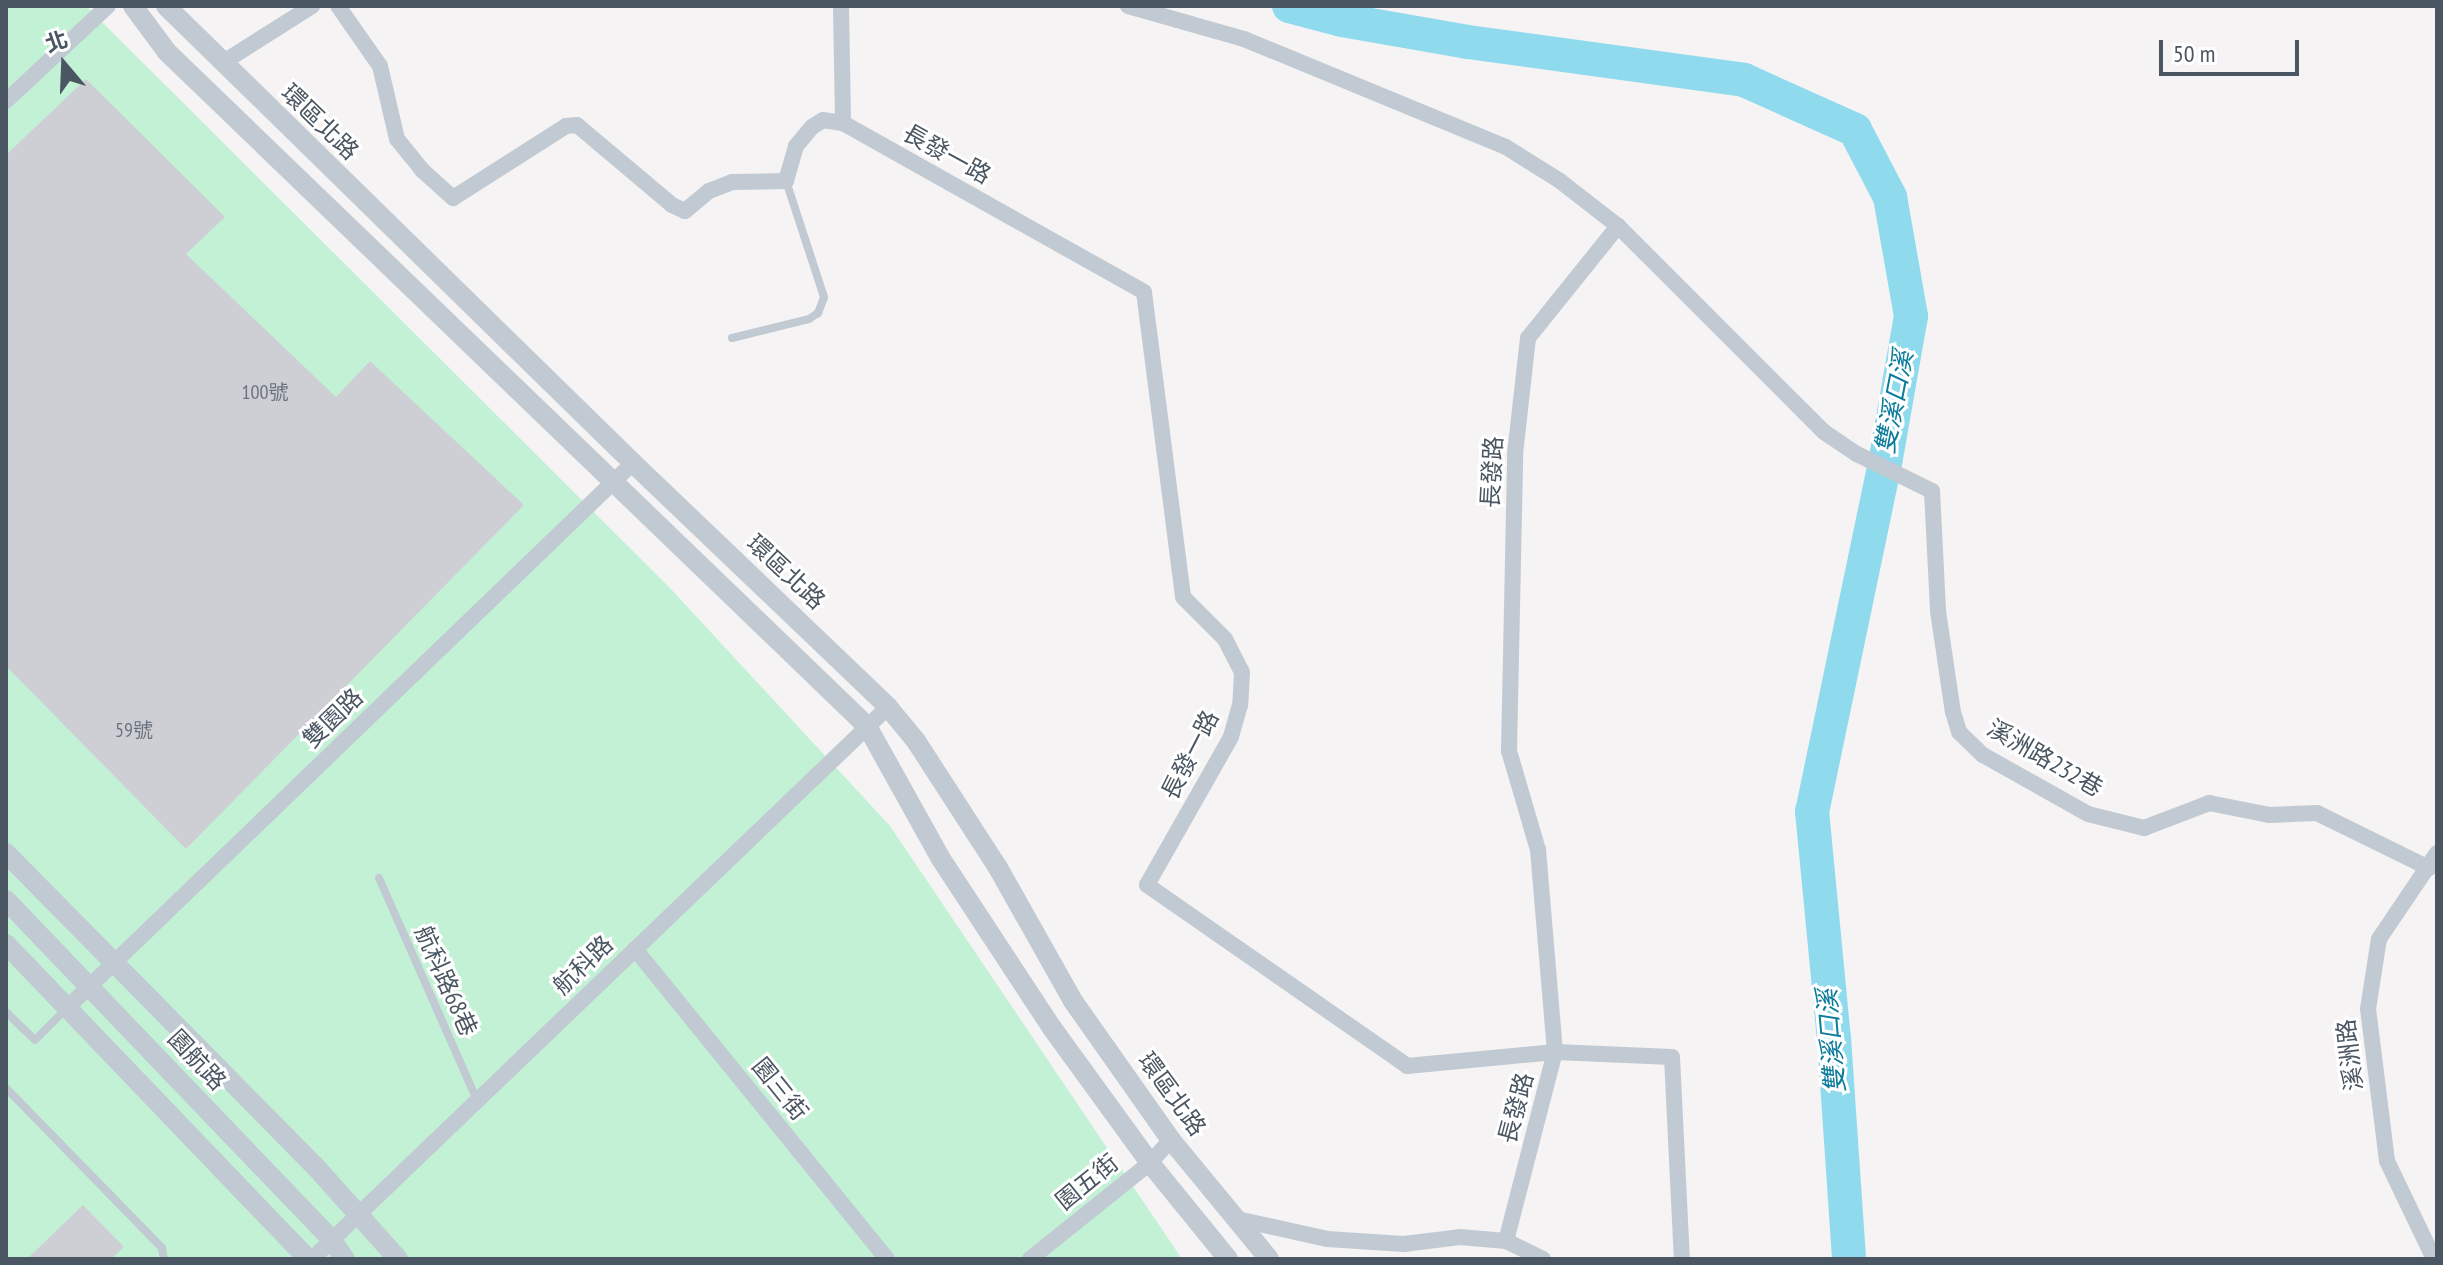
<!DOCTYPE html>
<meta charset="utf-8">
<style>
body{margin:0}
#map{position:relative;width:2443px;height:1265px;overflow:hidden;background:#f5f3f3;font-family:"PT Sans Narrow","Noto Sans TC",sans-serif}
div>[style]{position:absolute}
.green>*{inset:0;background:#c3f1d5}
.river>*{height:34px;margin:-17px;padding:0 17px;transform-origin:17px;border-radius:17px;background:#90daee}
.building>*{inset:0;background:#cdcfd5}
.service>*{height:8px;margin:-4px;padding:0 4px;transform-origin:4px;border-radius:4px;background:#c1cad2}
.minor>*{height:16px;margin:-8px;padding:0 8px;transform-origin:8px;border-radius:8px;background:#c1cad2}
.tertiary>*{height:20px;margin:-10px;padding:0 10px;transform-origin:10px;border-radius:10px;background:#c1cad2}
span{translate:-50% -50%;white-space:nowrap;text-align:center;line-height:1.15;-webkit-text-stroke:6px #fff;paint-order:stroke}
.number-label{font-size:20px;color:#6b747e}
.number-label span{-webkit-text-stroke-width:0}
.street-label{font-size:24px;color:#4a5661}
.water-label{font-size:26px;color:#0c7c9b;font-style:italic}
.frame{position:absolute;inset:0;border:8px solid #4a5661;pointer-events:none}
.north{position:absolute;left:24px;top:24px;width:80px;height:80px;-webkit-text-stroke:6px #fff;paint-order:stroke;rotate:341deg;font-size:22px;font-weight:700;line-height:32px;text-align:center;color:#4a5661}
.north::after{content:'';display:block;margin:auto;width:28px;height:36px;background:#4a5661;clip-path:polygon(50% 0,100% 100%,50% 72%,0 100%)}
.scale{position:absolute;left:2159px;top:40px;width:140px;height:36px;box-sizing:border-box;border:4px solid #4a5661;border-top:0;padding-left:10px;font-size:24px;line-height:28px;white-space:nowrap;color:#4a5661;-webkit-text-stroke:6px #fff;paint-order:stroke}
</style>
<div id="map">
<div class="green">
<div style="clip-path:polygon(6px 6px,86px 6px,668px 586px,890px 826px,1182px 1259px,6px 1259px)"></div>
</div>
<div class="river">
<div style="left:1289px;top:6px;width:55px;rotate:14.8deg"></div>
<div style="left:1342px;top:20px;width:128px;rotate:9.9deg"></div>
<div style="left:1468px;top:42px;width:279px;rotate:7.8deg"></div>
<div style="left:1744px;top:80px;width:122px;rotate:24.2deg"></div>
<div style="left:1855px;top:130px;width:76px;rotate:62.4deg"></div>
<div style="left:1890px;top:197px;width:121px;rotate:80deg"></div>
<div style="left:1911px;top:316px;width:144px;rotate:100deg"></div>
<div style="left:1886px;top:458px;width:361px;rotate:101.8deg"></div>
<div style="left:1812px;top:811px;width:228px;rotate:84.5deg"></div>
<div style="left:1834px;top:1038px;width:222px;rotate:86.1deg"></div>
</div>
<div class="building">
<div style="clip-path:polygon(86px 79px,225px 217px,186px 254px,336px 397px,370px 361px,524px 505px,186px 849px,6px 666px,6px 155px)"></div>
<div style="clip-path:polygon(83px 1205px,124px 1247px,111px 1259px,27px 1259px)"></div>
</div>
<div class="service">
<div style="left:732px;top:338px;width:79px;rotate:-13.9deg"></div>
<div style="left:809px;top:319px;width:11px;rotate:-34deg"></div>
<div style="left:818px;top:313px;width:17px;rotate:-69deg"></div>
<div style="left:824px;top:297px;width:122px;rotate:-108.1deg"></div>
<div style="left:379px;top:878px;width:243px;rotate:66.2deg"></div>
<div style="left:6px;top:1012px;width:40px;rotate:44deg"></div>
<div style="left:35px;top:1040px;width:44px;rotate:-45deg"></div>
<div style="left:6px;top:1088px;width:223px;rotate:45.7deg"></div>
<div style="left:162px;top:1248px;width:11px;rotate:80deg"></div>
</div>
<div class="minor">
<div style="left:338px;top:6px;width:73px;rotate:55deg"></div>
<div style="left:380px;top:66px;width:75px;rotate:76.9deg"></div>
<div style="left:397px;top:139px;width:40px;rotate:51deg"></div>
<div style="left:422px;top:170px;width:42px;rotate:42.1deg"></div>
<div style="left:453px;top:198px;width:134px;rotate:-32.5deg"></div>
<div style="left:566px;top:126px;width:11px;rotate:-5deg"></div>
<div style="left:577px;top:125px;width:124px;rotate:40.1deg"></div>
<div style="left:672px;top:205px;width:14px;rotate:25deg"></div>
<div style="left:685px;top:211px;width:31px;rotate:-40deg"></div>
<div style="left:709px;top:191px;width:25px;rotate:-21deg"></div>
<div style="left:732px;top:182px;width:54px;rotate:-1.1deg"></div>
<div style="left:786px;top:181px;width:36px;rotate:-74deg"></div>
<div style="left:796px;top:146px;width:25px;rotate:-50deg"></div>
<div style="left:812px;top:127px;width:13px;rotate:-32deg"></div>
<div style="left:823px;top:120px;width:20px;rotate:9deg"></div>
<div style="left:841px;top:6px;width:117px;rotate:89deg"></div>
<div style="left:843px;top:123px;width:345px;rotate:29.3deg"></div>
<div style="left:1144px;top:292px;width:307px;rotate:82.7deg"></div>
<div style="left:1183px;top:597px;width:59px;rotate:45deg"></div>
<div style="left:1225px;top:639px;width:37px;rotate:63deg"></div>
<div style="left:1242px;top:672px;width:33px;rotate:93deg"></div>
<div style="left:1240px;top:705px;width:33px;rotate:106deg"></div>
<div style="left:1231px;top:737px;width:170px;rotate:119.6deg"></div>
<div style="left:1147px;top:885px;width:317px;rotate:34.8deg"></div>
<div style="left:1407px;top:1066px;width:149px;rotate:-5.4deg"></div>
<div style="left:1555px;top:1052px;width:117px;rotate:2.4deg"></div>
<div style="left:1672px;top:1057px;width:202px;rotate:87.2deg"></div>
<div style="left:1128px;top:6px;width:121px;rotate:15.9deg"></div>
<div style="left:1244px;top:39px;width:283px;rotate:22.4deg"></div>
<div style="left:1506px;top:147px;width:64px;rotate:32.2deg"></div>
<div style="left:1560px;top:181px;width:73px;rotate:37.8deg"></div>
<div style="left:1618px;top:226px;width:291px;rotate:45deg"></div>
<div style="left:1824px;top:432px;width:40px;rotate:34deg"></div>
<div style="left:1857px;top:454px;width:84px;rotate:26.3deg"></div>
<div style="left:1932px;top:491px;width:120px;rotate:87.1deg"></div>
<div style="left:1938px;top:611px;width:102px;rotate:81.6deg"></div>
<div style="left:1953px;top:712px;width:21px;rotate:73deg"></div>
<div style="left:1959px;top:732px;width:33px;rotate:44deg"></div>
<div style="left:1983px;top:755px;width:120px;rotate:29.3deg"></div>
<div style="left:2088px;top:814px;width:58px;rotate:14deg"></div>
<div style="left:2144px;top:828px;width:70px;rotate:-21deg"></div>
<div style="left:2209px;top:803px;width:61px;rotate:11.3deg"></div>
<div style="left:2269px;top:815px;width:48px;rotate:-2.4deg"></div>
<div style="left:2317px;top:813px;width:125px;rotate:26.2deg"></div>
<div style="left:222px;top:63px;width:107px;rotate:-32.3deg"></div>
<div style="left:6px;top:101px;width:139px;rotate:-43deg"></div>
<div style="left:635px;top:949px;width:400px;rotate:50.9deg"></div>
<div style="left:67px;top:1008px;width:786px;rotate:-43.92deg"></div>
<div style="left:1237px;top:1219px;width:92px;rotate:12.5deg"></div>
<div style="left:1327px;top:1239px;width:77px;rotate:3.7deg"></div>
<div style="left:1404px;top:1244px;width:56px;rotate:-7.1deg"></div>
<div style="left:1460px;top:1237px;width:46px;rotate:5deg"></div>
<div style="left:1506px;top:1241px;width:41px;rotate:25.9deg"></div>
<div style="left:1506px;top:1241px;width:195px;rotate:-75.5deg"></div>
<div style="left:1555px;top:1052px;width:203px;rotate:-94.8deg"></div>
<div style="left:1538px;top:850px;width:103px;rotate:-106.3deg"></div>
<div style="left:1509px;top:751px;width:297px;rotate:-88.8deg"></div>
<div style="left:1515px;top:454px;width:117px;rotate:-83.6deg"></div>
<div style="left:1528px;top:338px;width:144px;rotate:-51.2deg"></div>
<div style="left:312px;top:1259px;width:798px;rotate:-43.78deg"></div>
<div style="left:1030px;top:1259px;width:154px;rotate:-38.7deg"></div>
<div style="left:1150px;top:1163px;width:31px;rotate:-48deg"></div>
<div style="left:2434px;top:1259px;width:109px;rotate:-115.6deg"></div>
<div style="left:2387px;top:1161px;width:153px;rotate:-97.1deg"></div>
<div style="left:2368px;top:1009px;width:71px;rotate:-81.1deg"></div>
<div style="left:2379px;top:939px;width:104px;rotate:-56deg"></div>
</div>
<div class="tertiary">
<div style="left:133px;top:6px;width:57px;rotate:53.5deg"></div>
<div style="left:167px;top:52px;width:972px;rotate:43.92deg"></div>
<div style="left:867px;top:726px;width:152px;rotate:60.9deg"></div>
<div style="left:941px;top:859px;width:202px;rotate:56.7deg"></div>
<div style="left:1052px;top:1028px;width:167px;rotate:54deg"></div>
<div style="left:1150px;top:1163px;width:124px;rotate:50.9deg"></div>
<div style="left:166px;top:6px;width:653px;rotate:44.38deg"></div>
<div style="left:633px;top:463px;width:353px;rotate:43.7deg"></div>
<div style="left:888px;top:707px;width:44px;rotate:50.5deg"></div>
<div style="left:916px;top:741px;width:149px;rotate:57.1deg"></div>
<div style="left:997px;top:866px;width:155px;rotate:60.6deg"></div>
<div style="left:1073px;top:1001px;width:170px;rotate:54.8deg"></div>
<div style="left:1171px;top:1140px;width:154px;rotate:50.5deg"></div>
<div style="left:6px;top:853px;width:438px;rotate:45.4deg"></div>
<div style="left:314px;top:1165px;width:126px;rotate:48.2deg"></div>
<div style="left:6px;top:900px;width:471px;rotate:46.2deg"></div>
<div style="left:332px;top:1240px;width:23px;rotate:56deg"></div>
<div style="left:6px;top:944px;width:436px;rotate:46.2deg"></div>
</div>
<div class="number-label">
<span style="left:265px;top:392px">100號</span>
<span style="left:134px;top:730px">59號</span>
</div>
<div class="street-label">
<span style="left:320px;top:122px;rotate:44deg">環區北路</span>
<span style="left:947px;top:154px;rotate:29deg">長發一路</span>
<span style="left:1492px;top:472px;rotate:-87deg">長發路</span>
<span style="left:786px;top:572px;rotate:43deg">環區北路</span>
<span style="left:333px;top:718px;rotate:-44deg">雙園路</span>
<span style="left:1190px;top:755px;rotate:-63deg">長發一路</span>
<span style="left:2045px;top:758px;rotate:30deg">溪洲路232巷</span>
<span style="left:583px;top:965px;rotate:-44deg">航科路</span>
<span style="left:446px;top:981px;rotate:66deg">航科路68巷</span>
<span style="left:2350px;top:1055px;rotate:-97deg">溪洲路</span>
<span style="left:197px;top:1060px;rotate:47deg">園航路</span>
<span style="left:780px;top:1089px;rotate:51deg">園三街</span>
<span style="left:1172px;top:1094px;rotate:54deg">環區北路</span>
<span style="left:1516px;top:1108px;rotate:-75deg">長發路</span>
<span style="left:1087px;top:1182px;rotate:-39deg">園五街</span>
</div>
<div class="water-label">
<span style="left:1894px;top:402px;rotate:-79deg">雙溪口溪</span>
<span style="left:1831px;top:1041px;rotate:-95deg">雙溪口溪</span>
</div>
<div class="frame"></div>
<div class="north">北</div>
<div class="scale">50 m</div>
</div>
